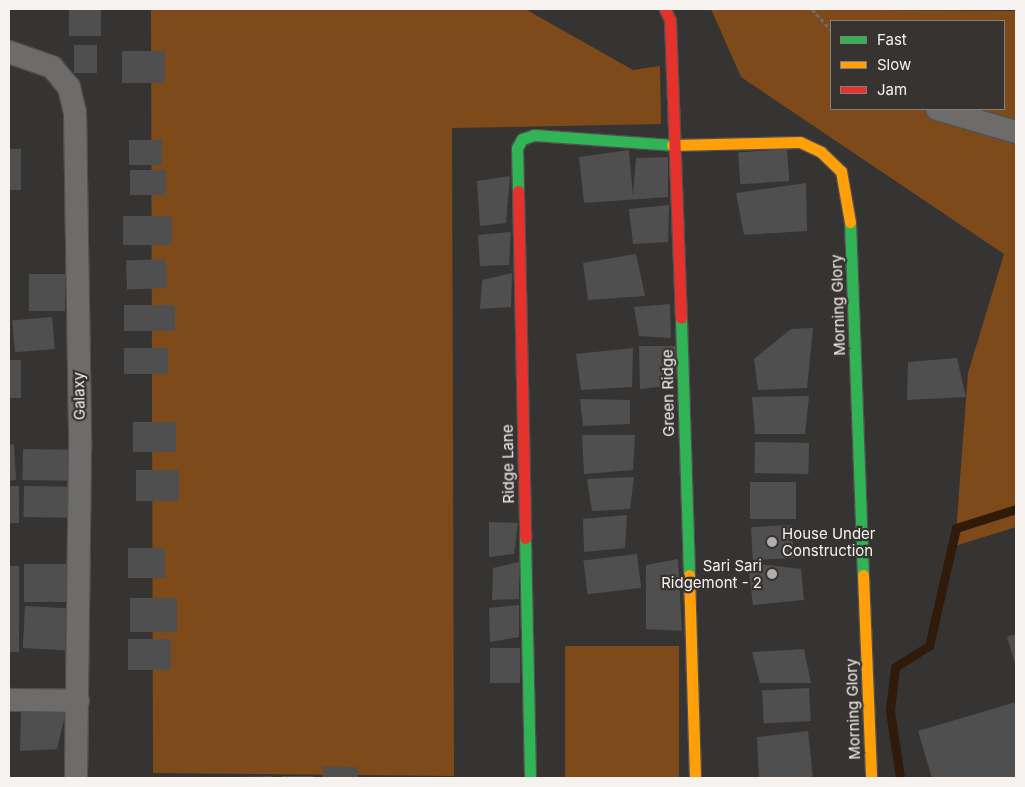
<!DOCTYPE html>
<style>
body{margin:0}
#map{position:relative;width:1025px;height:787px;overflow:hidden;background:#363432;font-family:Inter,sans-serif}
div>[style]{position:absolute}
.green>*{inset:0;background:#7e4a1a;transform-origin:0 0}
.stream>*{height:9px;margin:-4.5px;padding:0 4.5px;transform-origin:4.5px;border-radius:4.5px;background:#301b0b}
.building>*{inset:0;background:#504f4f;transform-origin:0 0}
.path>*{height:3px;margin-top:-1.5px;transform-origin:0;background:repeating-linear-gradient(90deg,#6b6a68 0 4px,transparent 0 6.5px)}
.roads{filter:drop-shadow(1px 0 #51504e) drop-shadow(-1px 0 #51504e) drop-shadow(0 1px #51504e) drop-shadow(0 -1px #51504e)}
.street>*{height:22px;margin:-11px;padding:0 11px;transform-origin:11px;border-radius:11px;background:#6d6c6b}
.fast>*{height:11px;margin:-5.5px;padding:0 5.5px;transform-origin:5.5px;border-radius:5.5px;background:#30b455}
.slow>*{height:11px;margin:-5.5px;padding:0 5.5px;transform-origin:5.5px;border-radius:5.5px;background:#ff9f0a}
.jam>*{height:11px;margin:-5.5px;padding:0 5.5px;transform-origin:5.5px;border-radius:5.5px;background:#e5322d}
.dots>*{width:14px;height:14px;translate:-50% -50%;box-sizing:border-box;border:2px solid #373331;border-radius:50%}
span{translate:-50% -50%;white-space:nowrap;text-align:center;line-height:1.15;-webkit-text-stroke:4.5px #373331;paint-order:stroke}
.street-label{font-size:15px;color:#f5f2f0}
.poi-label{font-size:15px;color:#f5f2f0}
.left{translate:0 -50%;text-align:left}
.right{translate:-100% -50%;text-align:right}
.frame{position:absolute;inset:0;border:10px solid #f5f2f0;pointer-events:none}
.legend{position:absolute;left:830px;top:20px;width:175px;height:90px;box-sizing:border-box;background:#373331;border:1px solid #837f7d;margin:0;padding:6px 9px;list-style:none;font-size:15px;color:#f5f2f0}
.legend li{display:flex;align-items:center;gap:10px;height:25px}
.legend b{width:25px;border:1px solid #837f7d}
</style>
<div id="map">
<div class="green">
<div style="clip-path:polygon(151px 9px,525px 9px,633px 70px,660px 66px,661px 124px,452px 128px,454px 776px,153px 773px)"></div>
<div style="clip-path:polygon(evenodd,711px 9px,1016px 11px,1016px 527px,955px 546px,968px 373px,1004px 254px,741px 77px,711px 9px,831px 21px,1004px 21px,1004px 109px,831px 109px,831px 21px)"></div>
<div style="left:679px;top:646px;width:132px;height:114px;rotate:90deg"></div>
</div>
<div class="stream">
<div style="left:900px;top:778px;width:69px;rotate:-98.4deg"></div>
<div style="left:890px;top:710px;width:43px;rotate:-83.4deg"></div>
<div style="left:895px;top:667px;width:40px;rotate:-32deg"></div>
<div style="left:929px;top:646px;width:121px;rotate:-77.1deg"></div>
<div style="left:956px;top:528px;width:63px;rotate:-17.6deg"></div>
</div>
<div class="building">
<div style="left:69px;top:9px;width:32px;height:27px"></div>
<div style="left:74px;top:45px;width:23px;height:28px"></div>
<div style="left:122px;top:51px;width:43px;height:32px"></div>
<div style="left:129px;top:140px;width:33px;height:25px"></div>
<div style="left:9px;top:149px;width:12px;height:41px"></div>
<div style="left:787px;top:149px;width:32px;height:49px;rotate:86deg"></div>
<div style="clip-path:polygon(629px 150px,633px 196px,636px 158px,668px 157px,668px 197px,584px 203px,579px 157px)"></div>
<div style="left:130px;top:170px;width:36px;height:25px"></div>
<div style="clip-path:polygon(510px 176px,506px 223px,480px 226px,477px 181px)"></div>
<div style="clip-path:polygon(806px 183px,807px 231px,744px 235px,736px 193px)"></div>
<div style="clip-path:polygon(669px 205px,668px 242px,633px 244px,629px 209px)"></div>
<div style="left:123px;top:216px;width:49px;height:29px"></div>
<div style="clip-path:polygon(511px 232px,509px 265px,480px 266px,478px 235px)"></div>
<div style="clip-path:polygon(636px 254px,645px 296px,588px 300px,583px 263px)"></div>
<div style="left:166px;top:259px;width:29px;height:40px;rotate:88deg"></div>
<div style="clip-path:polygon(512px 273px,511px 307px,480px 309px,482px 280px)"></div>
<div style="left:29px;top:274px;width:36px;height:37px"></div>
<div style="clip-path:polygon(670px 304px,671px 338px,639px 336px,634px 307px)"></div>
<div style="left:124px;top:305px;width:51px;height:26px"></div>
<div style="left:52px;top:317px;width:32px;height:40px;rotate:85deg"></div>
<div style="clip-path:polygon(813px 328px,807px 388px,758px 390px,754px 359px,791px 329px)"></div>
<div style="clip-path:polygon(639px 346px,676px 346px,675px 385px,640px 389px)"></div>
<div style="left:168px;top:348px;width:26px;height:44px;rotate:90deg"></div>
<div style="clip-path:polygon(633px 348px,632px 387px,581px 390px,576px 354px)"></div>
<div style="clip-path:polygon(957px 358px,966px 397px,907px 400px,908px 362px)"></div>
<div style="left:9px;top:360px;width:12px;height:38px"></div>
<div style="clip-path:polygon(809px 396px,805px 434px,755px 434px,752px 397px)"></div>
<div style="clip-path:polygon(580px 399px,630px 400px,630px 424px,583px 426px)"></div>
<div style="left:133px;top:422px;width:43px;height:30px"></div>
<div style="clip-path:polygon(582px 435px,635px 435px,633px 470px,584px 474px)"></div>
<div style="left:755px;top:442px;width:54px;height:31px;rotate:1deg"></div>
<div style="clip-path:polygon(14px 444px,16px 480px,9px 481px,9px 445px)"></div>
<div style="left:23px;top:449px;width:45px;height:31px;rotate:1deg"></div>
<div style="left:136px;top:470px;width:43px;height:31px"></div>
<div style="clip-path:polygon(634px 477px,630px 509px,592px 511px,587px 479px)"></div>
<div style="left:796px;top:482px;width:37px;height:46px;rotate:90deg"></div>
<div style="left:9px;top:486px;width:10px;height:37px"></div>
<div style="left:24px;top:486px;width:44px;height:31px;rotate:1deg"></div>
<div style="clip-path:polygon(627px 515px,625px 548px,584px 552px,583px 519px)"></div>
<div style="clip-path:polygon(489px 522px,518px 523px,514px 554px,489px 557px)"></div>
<div style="left:792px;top:525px;width:33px;height:41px;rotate:87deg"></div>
<div style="left:128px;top:548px;width:37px;height:30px"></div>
<div style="left:637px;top:554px;width:34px;height:54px;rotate:83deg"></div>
<div style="clip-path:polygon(678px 559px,682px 631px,646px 629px,646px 565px)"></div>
<div style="clip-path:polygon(519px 562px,519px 599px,492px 600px,493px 568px)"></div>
<div style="clip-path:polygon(748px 563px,801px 569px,804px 600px,753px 605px)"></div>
<div style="left:24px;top:564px;width:42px;height:38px"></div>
<div style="left:9px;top:566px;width:10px;height:86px"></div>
<div style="left:177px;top:598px;width:34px;height:47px;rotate:90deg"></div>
<div style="clip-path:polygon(519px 605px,519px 637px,490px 642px,489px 608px)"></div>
<div style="left:25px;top:606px;width:42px;height:42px;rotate:3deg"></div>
<div style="clip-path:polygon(1016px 634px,1016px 667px,1007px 637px)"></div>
<div style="left:128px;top:639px;width:43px;height:31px"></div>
<div style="left:520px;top:648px;width:35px;height:30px;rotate:90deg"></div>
<div style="clip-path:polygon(804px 649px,811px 683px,760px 683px,752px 652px)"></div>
<div style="left:809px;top:688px;width:33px;height:47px;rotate:87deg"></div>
<div style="clip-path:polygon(1016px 702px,1016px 778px,932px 778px,918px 731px)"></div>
<div style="clip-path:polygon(21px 711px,66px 712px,57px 749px,20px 751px)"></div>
<div style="clip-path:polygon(808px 731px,813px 778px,759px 778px,757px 737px)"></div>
<div style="left:323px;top:766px;width:35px;height:12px;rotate:2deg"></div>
<div style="clip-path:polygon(272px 776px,272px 778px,237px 778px,237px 777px)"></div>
<div style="left:282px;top:776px;width:31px;height:2px"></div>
</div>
<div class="path">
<div style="left:812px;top:9px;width:28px;rotate:48deg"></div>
</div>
<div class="roads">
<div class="street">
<div style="left:9px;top:52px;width:46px;rotate:19.2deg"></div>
<div style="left:52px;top:67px;width:26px;rotate:50deg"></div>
<div style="left:69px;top:87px;width:26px;rotate:77deg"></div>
<div style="left:75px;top:112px;width:336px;rotate:89.1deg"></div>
<div style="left:80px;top:448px;width:330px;rotate:90.7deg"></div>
<div style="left:937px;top:109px;width:82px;rotate:16.2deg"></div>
<div style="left:9px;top:700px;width:69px;rotate:0.8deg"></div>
</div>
<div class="fast">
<div style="left:518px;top:191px;width:43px;rotate:-91.3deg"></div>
<div style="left:517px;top:148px;width:10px;rotate:-61deg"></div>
<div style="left:522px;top:139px;width:13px;rotate:-18deg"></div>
<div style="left:534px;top:135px;width:138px;rotate:4.1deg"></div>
<div style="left:850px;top:222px;width:353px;rotate:87.9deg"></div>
<div style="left:681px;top:318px;width:257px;rotate:88.2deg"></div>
<div style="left:525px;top:538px;width:240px;rotate:88.8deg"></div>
</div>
<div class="slow">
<div style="left:672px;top:145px;width:128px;rotate:-1.3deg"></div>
<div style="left:800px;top:142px;width:23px;rotate:25deg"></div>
<div style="left:821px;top:152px;width:28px;rotate:44deg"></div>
<div style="left:841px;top:171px;width:52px;rotate:80deg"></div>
<div style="left:689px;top:575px;width:203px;rotate:88.3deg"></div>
<div style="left:863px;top:575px;width:203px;rotate:87.7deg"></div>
</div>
<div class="jam">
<div style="left:665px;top:9px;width:12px;rotate:66deg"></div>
<div style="left:670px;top:20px;width:298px;rotate:87.9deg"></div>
<div style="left:518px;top:191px;width:347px;rotate:88.8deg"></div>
</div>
</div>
<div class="dots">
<div style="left:772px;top:542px;background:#b2b0ae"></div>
<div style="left:772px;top:574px;background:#b2b0ae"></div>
</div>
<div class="street-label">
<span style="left:838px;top:305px;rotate:-92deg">Morning Glory</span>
<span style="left:668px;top:393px;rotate:-91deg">Green Ridge</span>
<span style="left:79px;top:396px;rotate:-91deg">Galaxy</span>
<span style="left:508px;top:464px;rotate:-91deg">Ridge Lane</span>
<span style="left:853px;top:709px;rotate:-92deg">Morning Glory</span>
</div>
<div class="poi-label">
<span class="left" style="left:782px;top:542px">House Under<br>Construction</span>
<span class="right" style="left:762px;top:574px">Sari Sari<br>Ridgemont - 2</span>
</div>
<div class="frame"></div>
<ul class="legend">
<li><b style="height:6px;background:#30b455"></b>Fast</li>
<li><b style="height:6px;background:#ff9f0a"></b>Slow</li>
<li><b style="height:6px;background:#e5322d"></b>Jam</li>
</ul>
</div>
